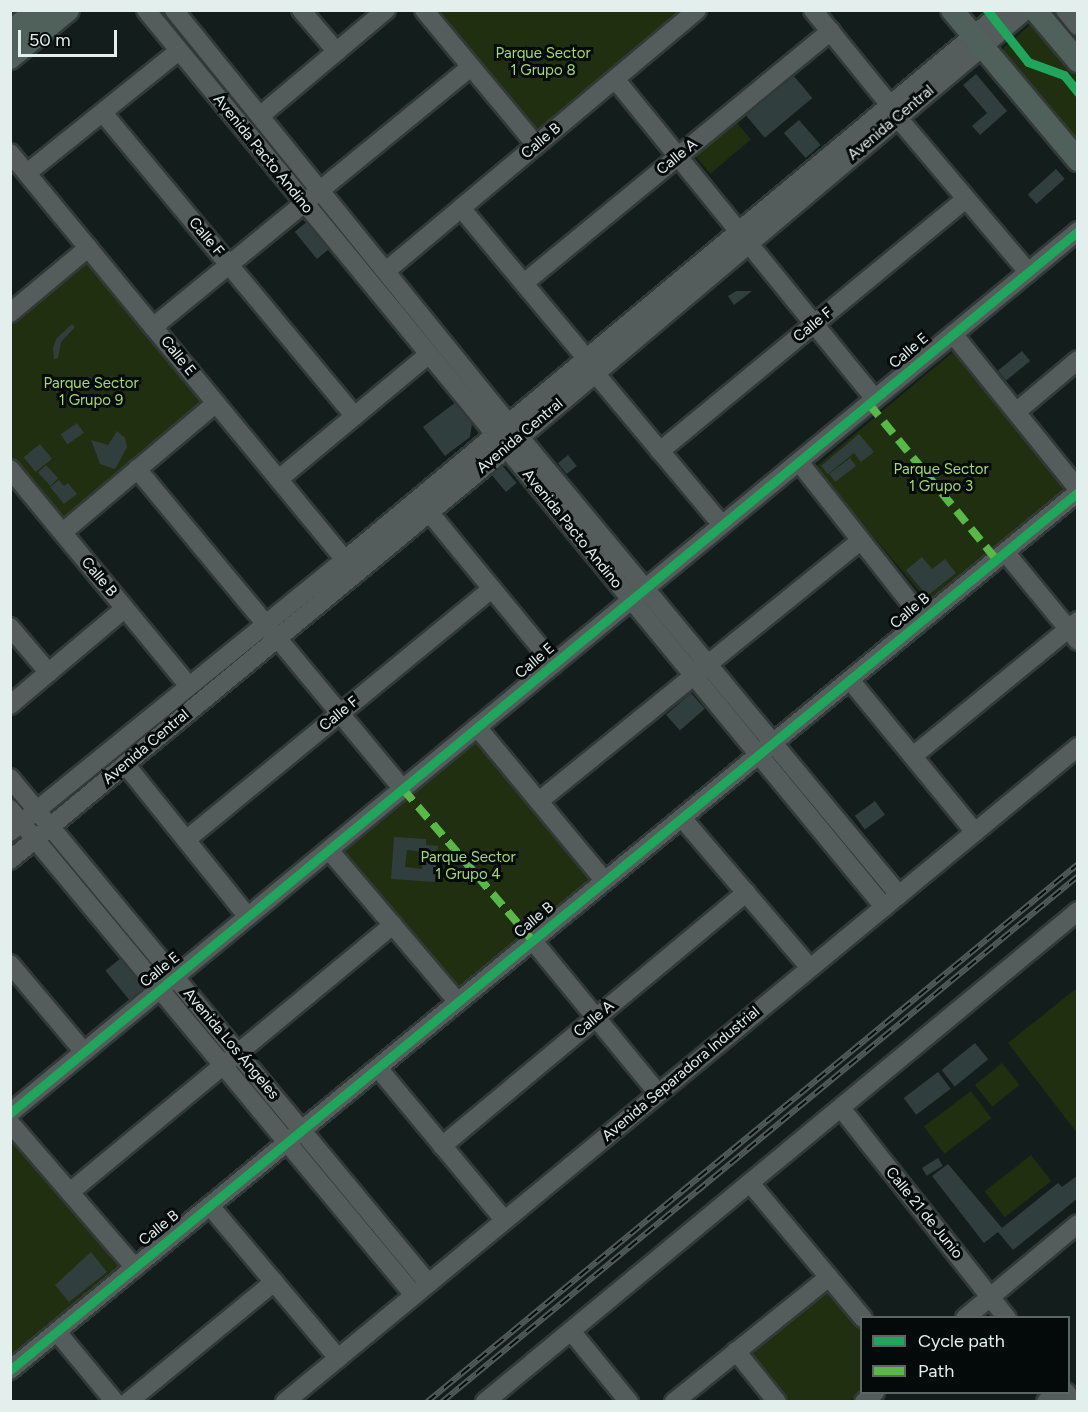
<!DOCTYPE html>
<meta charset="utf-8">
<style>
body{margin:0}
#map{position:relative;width:1088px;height:1412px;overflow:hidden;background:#131e1c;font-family:Figtree,sans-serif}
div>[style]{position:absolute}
.green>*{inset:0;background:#1f2f0f;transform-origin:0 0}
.building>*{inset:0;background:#313e3e;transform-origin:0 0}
.roads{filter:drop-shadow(2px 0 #323a38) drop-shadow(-2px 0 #323a38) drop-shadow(0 2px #323a38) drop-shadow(0 -2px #323a38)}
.minor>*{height:18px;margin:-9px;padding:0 9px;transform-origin:9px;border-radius:9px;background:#545d5b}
.major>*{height:22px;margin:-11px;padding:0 11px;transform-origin:11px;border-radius:11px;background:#50605b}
.rail>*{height:6px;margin-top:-3px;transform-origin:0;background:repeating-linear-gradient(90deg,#040a09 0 11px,#505a58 0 22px);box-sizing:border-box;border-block:2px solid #505a58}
.quiet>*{height:8px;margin-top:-4px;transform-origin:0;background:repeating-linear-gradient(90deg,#58b947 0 15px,transparent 0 23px)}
.cycleway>*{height:9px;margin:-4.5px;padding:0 4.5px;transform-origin:4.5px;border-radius:4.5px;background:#20a55d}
span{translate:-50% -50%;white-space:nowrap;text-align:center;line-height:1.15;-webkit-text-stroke:6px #040a09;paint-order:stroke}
.park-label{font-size:15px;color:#a4d96f}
.street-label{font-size:15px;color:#e2efed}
.frame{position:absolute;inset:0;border:12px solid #e2efed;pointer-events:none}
.legend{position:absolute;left:860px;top:1316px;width:210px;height:78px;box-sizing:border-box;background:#040a09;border:2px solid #5d6664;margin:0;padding:8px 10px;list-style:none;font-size:18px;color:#e2efed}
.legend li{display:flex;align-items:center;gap:12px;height:30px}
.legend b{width:30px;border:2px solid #5d6664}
.scale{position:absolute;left:18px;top:30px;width:99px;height:27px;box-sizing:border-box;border:3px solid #e2efed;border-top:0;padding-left:8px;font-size:18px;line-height:21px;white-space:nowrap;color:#e2efed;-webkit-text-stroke:4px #040a09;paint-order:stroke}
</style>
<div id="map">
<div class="green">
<div style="clip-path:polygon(676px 10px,681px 16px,535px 135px,435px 11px)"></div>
<div style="clip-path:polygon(1032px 23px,1039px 26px,1077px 73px,1077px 153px,999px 55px,1001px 50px)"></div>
<div style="left:736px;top:122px;width:23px;height:53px;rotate:50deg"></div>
<div style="clip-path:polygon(88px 262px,207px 404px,65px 523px,11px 458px,10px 327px)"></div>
<div style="left:954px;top:351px;width:178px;height:181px;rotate:50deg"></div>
<div style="left:478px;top:739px;width:182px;height:176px;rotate:51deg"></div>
<div style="clip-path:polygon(1077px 988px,1077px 1133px,1008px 1043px)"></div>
<div style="left:1002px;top:1063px;width:28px;height:35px;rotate:51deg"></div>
<div style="left:971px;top:1091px;width:34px;height:59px;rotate:53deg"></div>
<div style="clip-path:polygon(10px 1131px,124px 1265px,10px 1363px)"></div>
<div style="left:1031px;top:1155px;width:33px;height:59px;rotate:52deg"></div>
<div style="clip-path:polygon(826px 1288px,861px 1330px,861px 1391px,850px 1401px,789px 1401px,752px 1353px)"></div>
</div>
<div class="building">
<div style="clip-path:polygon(976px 74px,1007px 111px,980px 135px,972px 126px,987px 113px,963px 85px)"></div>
<div style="left:793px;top:75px;width:30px;height:62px;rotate:50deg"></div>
<div style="left:799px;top:120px;width:33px;height:20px;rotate:49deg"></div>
<div style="left:1056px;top:169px;width:13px;height:38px;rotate:48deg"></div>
<div style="left:308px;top:221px;width:35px;height:17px;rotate:51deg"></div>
<div style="clip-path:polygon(736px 291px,752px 291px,734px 305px,728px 296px)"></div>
<div style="clip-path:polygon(72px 324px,75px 327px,61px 342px,58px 358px,54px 359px,53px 348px,56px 339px)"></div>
<div style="left:1022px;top:351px;width:13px;height:31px;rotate:51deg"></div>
<div style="clip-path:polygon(456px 402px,472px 424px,470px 437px,445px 456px,423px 427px)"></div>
<div style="left:77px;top:423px;width:12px;height:20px;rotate:55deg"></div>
<div style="clip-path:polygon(117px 431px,125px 438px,127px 447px,115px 469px,100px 464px,91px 440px,108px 445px)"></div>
<div style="clip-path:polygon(859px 434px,874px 452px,861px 462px,854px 453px,828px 474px,821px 466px)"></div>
<div style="left:40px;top:444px;width:19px;height:21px;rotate:51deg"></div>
<div style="left:568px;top:455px;width:14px;height:13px;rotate:51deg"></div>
<div style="left:850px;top:458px;width:10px;height:26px;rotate:53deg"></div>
<div style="left:500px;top:463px;width:26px;height:14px;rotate:50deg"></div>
<div style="left:46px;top:465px;width:18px;height:11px;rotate:47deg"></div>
<div style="clip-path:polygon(59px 480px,64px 486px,68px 483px,77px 494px,64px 504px,50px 487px)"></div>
<div style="clip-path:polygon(922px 557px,932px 569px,945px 559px,956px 573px,927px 596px,906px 570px)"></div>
<div style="left:691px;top:693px;width:21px;height:33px;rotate:49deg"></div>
<div style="left:875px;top:801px;width:17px;height:25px;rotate:54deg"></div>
<div style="clip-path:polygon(evenodd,394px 837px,426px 839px,426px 845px,438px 846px,435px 882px,391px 879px,394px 837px,407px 850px,424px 852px,422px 869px,405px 867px,407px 850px)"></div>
<div style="left:121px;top:958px;width:40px;height:20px;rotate:51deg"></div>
<div style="left:975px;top:1043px;width:21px;height:43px;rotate:51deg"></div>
<div style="left:938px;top:1072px;width:21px;height:43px;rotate:53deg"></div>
<div style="left:938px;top:1158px;width:9px;height:19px;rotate:58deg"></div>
<div style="clip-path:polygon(948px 1164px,1002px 1228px,1058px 1183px,1062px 1187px,1078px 1175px,1078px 1198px,1013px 1250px,998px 1232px,984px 1243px,932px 1176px)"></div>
<div style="clip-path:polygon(91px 1252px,107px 1272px,69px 1302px,55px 1285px)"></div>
</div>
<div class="roads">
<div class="minor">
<div style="left:146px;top:10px;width:1162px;rotate:50.55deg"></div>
<div style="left:174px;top:10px;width:531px;rotate:51.04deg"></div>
<div style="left:508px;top:423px;width:613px;rotate:50.36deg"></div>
<div style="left:301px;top:10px;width:55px;rotate:49.4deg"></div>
<div style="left:424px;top:10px;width:175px;rotate:50.3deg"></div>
<div style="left:813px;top:10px;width:121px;rotate:51deg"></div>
<div style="left:1065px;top:10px;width:21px;rotate:51deg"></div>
<div style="left:615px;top:79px;width:412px;rotate:50.9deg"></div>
<div style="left:103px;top:113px;width:394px;rotate:50.3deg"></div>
<div style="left:260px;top:116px;width:165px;rotate:-40.1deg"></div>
<div style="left:898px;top:118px;width:202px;rotate:49.8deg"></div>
<div style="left:10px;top:153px;width:527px;rotate:50.54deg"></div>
<div style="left:27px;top:173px;width:195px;rotate:-38.8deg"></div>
<div style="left:461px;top:208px;width:197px;rotate:50.2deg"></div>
<div style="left:386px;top:271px;width:406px;rotate:-40deg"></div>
<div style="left:524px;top:283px;width:397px;rotate:-39.4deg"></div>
<div style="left:10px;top:313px;width:102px;rotate:-39.8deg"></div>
<div style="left:153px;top:327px;width:411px;rotate:-39.3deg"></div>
<div style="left:953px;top:334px;width:199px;rotate:51.1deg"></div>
<div style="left:595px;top:373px;width:198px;rotate:50.1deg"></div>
<div style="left:1016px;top:412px;width:81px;rotate:-40deg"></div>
<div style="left:660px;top:451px;width:396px;rotate:-39.5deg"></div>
<div style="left:799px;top:462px;width:200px;rotate:51.7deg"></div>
<div style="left:10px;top:469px;width:280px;rotate:50.5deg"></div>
<div style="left:137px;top:469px;width:416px;rotate:50.3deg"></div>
<div style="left:279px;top:479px;width:194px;rotate:-39.8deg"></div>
<div style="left:429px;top:512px;width:197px;rotate:50.6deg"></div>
<div style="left:63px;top:532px;width:200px;rotate:-40.1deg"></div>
<div style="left:1005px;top:552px;width:115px;rotate:50.6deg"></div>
<div style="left:10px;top:627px;width:60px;rotate:49.7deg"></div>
<div style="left:850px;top:680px;width:197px;rotate:50.6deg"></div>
<div style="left:10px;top:705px;width:150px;rotate:-40.1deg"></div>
<div style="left:477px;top:727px;width:200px;rotate:50.3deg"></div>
<div style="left:913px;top:756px;width:213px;rotate:-39.3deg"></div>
<div style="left:125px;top:764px;width:196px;rotate:51.2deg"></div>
<div style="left:10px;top:778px;width:656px;rotate:50.38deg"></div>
<div style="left:539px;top:801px;width:414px;rotate:-39deg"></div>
<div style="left:10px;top:809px;width:632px;rotate:50.26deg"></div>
<div style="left:682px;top:818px;width:197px;rotate:49.5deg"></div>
<div style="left:10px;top:832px;width:432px;rotate:-39.1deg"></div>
<div style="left:345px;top:560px;width:858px;rotate:-39.85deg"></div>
<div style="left:186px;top:840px;width:396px;rotate:-39.4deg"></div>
<div style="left:329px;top:850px;width:199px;rotate:49.7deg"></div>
<div style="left:10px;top:860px;width:644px;rotate:-39.65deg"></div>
<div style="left:506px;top:449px;width:681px;rotate:-40.17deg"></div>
<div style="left:533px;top:941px;width:197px;rotate:50.6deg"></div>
<div style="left:10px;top:964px;width:115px;rotate:49.9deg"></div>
<div style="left:378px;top:1068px;width:197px;rotate:50.3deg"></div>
<div style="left:841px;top:1108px;width:268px;rotate:51.7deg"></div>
<div style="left:10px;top:1113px;width:1385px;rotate:-39.55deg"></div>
<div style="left:10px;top:1123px;width:191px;rotate:49.2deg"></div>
<div style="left:442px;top:1146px;width:396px;rotate:-39.8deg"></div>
<div style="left:750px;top:1183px;width:176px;rotate:50.1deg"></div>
<div style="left:70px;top:1192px;width:419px;rotate:-39.6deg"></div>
<div style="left:210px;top:1206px;width:199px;rotate:49.9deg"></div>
<div style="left:965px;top:1318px;width:147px;rotate:-39.8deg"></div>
<div style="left:571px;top:1331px;width:92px;rotate:50.8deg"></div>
<div style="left:57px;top:1332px;width:91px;rotate:50.4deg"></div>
<div style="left:736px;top:1351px;width:65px;rotate:51.2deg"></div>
<div style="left:10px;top:1370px;width:1383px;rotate:-39.42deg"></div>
<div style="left:1066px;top:1392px;width:12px;rotate:55deg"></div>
<div style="left:128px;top:1402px;width:189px;rotate:-39.4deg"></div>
<div style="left:285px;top:1402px;width:1029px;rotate:-39.56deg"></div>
<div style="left:485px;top:1402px;width:770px;rotate:-39.62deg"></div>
<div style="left:674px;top:1402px;width:199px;rotate:-38.9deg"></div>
<div style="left:864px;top:1402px;width:15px;rotate:-42deg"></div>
<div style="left:1046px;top:1402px;width:15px;rotate:-42deg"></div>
</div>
<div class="major">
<div style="left:952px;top:10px;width:196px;rotate:50deg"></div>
<div style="left:1035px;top:10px;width:67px;rotate:49.9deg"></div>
<div style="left:10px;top:32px;width:35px;rotate:-39deg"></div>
<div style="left:10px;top:58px;width:75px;rotate:-39.6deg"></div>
</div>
</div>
<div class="rail">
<div style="left:427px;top:1402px;width:845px;rotate:-39.57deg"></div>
<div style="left:442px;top:1402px;width:825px;rotate:-39.59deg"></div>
</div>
<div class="quiet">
<div style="left:869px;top:404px;width:200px;rotate:50.7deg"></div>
<div style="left:403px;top:789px;width:200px;rotate:49.5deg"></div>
</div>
<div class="cycleway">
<div style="left:987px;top:10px;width:66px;rotate:51.7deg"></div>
<div style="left:1028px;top:62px;width:38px;rotate:20deg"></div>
<div style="left:1064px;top:75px;width:22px;rotate:51deg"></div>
<div style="left:10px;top:1113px;width:1385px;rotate:-39.55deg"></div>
<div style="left:10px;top:1370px;width:1383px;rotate:-39.42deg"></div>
</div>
<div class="park-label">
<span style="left:543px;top:62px">Parque Sector<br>1 Grupo 8</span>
<span style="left:91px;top:392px">Parque Sector<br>1 Grupo 9</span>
<span style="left:941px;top:478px">Parque Sector<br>1 Grupo 3</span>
<span style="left:468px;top:866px">Parque Sector<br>1 Grupo 4</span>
</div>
<div class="street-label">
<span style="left:891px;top:123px;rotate:-40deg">Avenida Central</span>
<span style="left:541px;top:141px;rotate:-40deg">Calle B</span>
<span style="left:263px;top:154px;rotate:51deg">Avenida Pacto Andino</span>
<span style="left:677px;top:157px;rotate:-39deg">Calle A</span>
<span style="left:206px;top:237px;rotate:50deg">Calle F</span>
<span style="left:813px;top:325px;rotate:-39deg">Calle F</span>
<span style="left:909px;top:351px;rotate:-40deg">Calle E</span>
<span style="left:178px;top:356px;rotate:51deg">Calle E</span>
<span style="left:520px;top:436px;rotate:-40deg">Avenida Central</span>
<span style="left:572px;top:529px;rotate:51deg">Avenida Pacto Andino</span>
<span style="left:99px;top:577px;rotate:50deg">Calle B</span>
<span style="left:910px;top:611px;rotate:-40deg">Calle B</span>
<span style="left:535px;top:661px;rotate:-40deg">Calle E</span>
<span style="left:339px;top:714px;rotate:-39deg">Calle F</span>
<span style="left:146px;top:747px;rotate:-40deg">Avenida Central</span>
<span style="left:534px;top:920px;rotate:-40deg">Calle B</span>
<span style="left:160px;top:970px;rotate:-39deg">Calle E</span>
<span style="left:594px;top:1019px;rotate:-40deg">Calle A</span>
<span style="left:231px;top:1044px;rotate:50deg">Avenida Los Ángeles</span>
<span style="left:681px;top:1074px;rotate:-40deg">Avenida Separadora Industrial</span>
<span style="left:924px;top:1213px;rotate:51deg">Calle 21 de Junio</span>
<span style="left:159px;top:1228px;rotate:-39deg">Calle B</span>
</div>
<div class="frame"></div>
<ul class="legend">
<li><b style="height:8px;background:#20a55d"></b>Cycle path</li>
<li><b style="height:8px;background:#58b947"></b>Path</li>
</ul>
<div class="scale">50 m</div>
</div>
